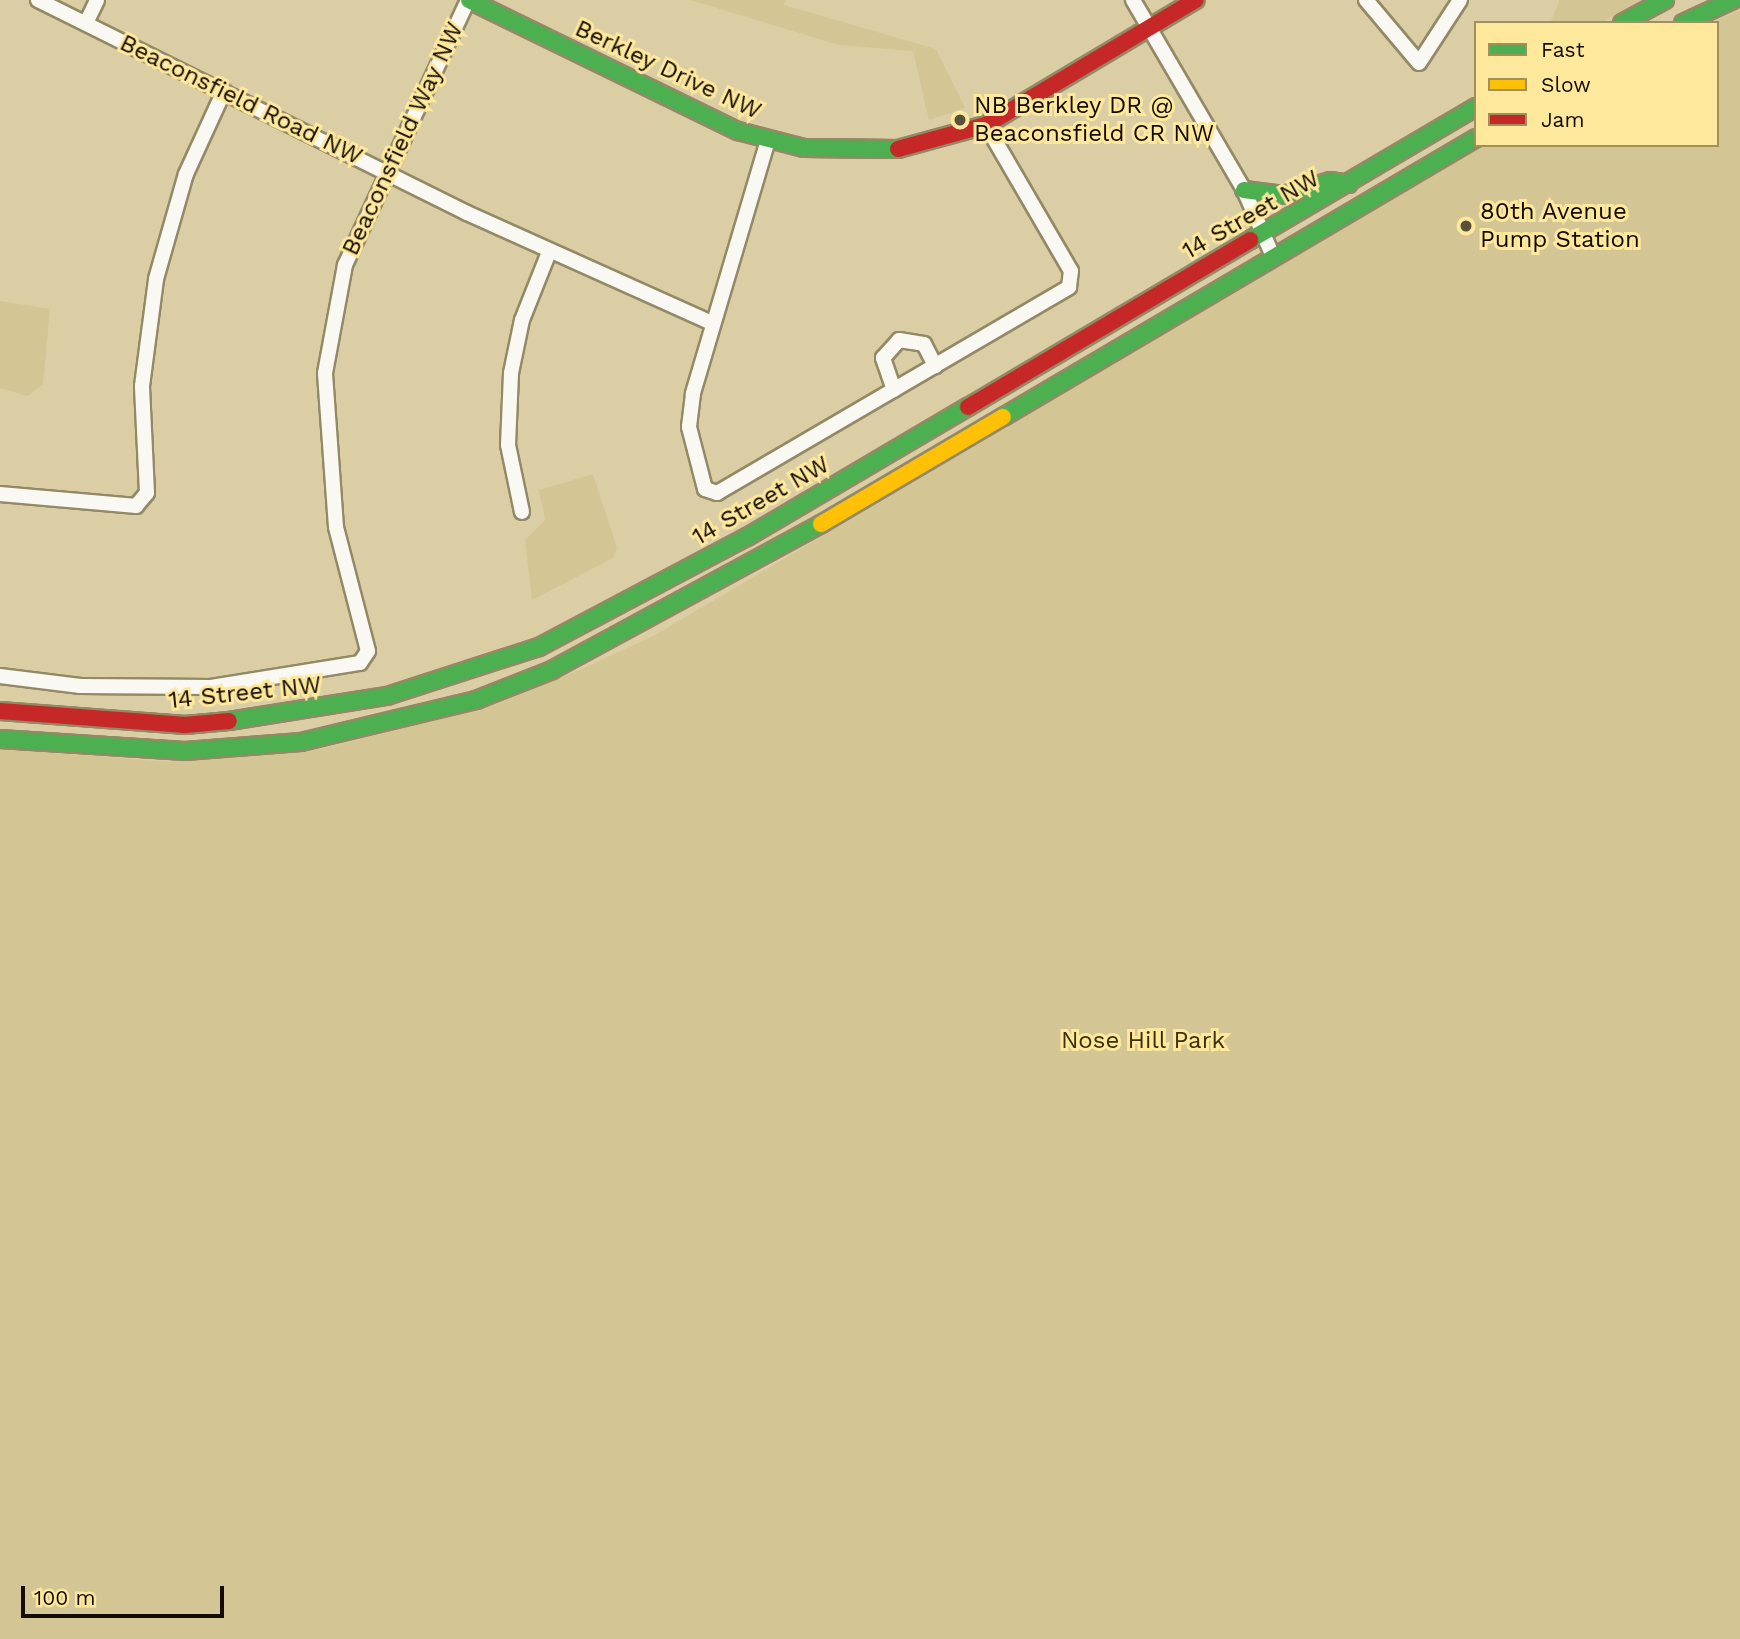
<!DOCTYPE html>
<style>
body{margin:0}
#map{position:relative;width:1740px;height:1639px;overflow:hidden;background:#dbcea5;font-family:"Work Sans",sans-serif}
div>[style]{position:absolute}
.green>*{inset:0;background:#d3c594}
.roads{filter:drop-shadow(2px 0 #928966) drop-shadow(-2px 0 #928966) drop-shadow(0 2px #928966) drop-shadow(0 -2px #928966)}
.street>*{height:14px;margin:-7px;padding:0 7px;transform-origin:7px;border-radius:7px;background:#faf8f2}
.fast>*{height:16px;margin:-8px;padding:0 8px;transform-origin:8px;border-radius:8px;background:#4caf50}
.slow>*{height:16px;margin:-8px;padding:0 8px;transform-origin:8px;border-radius:8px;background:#ffc107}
.jam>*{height:16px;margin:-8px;padding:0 8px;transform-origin:8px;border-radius:8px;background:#c62828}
.dots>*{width:19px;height:19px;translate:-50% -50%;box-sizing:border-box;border:4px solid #fee89c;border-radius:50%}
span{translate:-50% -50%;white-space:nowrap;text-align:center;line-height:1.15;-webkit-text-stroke:6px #fee89c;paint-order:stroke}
.street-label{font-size:24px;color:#130c00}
.poi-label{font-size:24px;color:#130c00}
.left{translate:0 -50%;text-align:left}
.park-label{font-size:24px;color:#3b3109}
.legend{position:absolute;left:1474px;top:21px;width:245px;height:126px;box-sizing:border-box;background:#fee89c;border:2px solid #a0905e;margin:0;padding:9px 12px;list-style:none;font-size:21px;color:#130c00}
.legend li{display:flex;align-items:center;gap:14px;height:35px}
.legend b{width:35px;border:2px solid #a0905e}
.scale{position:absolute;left:21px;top:1586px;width:203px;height:32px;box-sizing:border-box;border:4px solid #130c00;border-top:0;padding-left:9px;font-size:21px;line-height:24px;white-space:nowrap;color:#130c00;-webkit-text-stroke:5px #fee89c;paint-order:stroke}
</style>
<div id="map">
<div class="green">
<div style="clip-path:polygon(690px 0,786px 0,784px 5px,936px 49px,965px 108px,929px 120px,913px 51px,839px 45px)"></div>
<div style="clip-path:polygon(1560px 0,1642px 0,1601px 23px,1550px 23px)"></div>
<div style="clip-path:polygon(1740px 10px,1740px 1639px,0 1639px,0 749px,171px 762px,325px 748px,495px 705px,584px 668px,655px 635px,1485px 145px,1717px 145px,1717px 23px,1711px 23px)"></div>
<div style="clip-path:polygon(0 301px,50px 309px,43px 384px,28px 396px,0 388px)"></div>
<div style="clip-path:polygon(593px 474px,617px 548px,613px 558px,532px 600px,525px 540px,545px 520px,539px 490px)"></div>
</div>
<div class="roads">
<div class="street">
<div style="left:38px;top:0;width:479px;rotate:26.4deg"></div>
<div style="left:467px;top:213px;width:269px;rotate:24.2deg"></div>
<div style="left:1133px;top:0;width:220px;rotate:59.7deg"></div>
<div style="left:1244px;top:190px;width:70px;rotate:66.4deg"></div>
<div style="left:1366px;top:0;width:82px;rotate:49.9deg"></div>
<div style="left:1419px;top:63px;width:75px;rotate:-56.9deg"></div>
<div style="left:86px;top:23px;width:25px;rotate:-64deg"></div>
<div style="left:768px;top:140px;width:265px;rotate:106.5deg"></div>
<div style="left:693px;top:394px;width:33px;rotate:97deg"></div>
<div style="left:689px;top:427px;width:64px;rotate:75.5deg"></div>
<div style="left:705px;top:489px;width:13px;rotate:18deg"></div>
<div style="left:717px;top:493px;width:408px;rotate:-30.3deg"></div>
<div style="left:1069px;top:287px;width:16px;rotate:-83deg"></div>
<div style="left:1071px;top:271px;width:169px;rotate:-120.2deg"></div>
<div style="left:894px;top:390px;width:34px;rotate:-109deg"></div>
<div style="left:883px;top:358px;width:24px;rotate:-48deg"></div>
<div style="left:899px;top:340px;width:25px;rotate:9deg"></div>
<div style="left:924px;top:344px;width:25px;rotate:63deg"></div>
<div style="left:0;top:494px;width:137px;rotate:5deg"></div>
<div style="left:136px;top:506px;width:17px;rotate:-50deg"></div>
<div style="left:147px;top:493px;width:107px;rotate:-92.7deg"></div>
<div style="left:142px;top:386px;width:108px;rotate:-82.5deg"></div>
<div style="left:156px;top:279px;width:109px;rotate:-74.1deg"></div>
<div style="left:186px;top:174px;width:91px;rotate:-65.4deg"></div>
<div style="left:522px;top:512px;width:68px;rotate:-101.8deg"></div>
<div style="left:508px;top:445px;width:72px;rotate:-87.6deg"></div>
<div style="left:511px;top:373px;width:54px;rotate:-78.3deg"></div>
<div style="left:522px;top:320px;width:73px;rotate:-68.3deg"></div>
<div style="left:0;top:676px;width:81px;rotate:7.1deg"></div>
<div style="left:80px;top:686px;width:131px;rotate:0.4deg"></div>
<div style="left:211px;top:687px;width:151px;rotate:-9.2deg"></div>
<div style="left:360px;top:663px;width:14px;rotate:-56deg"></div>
<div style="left:368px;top:651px;width:128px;rotate:-104.5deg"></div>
<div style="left:336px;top:527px;width:154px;rotate:-94.1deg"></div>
<div style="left:325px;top:373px;width:110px;rotate:-79.5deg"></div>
<div style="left:345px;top:265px;width:292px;rotate:-65.1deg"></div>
</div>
<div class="fast">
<div style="left:469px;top:0;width:299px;rotate:26deg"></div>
<div style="left:738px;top:131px;width:68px;rotate:14.4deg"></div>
<div style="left:804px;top:148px;width:94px;rotate:0.6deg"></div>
<div style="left:1622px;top:23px;width:49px;rotate:-28.1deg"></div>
<div style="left:1683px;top:23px;width:55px;rotate:-24.7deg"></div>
<div style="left:1244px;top:190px;width:40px;rotate:7.1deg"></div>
<div style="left:1284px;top:195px;width:48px;rotate:-16.9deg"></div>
<div style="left:1330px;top:181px;width:19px;rotate:9deg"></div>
<div style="left:1250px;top:240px;width:262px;rotate:-30.5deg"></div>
<div style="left:1003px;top:417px;width:549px;rotate:-30.53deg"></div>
<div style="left:229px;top:721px;width:160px;rotate:-9deg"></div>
<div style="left:387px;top:696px;width:160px;rotate:-17.9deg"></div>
<div style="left:539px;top:647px;width:235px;rotate:-27.9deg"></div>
<div style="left:747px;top:537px;width:256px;rotate:-30.5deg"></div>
<div style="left:0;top:739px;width:185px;rotate:3.7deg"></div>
<div style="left:185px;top:751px;width:116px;rotate:-4.4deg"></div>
<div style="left:301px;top:742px;width:180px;rotate:-13.5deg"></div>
<div style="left:476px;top:700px;width:82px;rotate:-21.5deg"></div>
<div style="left:552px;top:670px;width:306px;rotate:-28.5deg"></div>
</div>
<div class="slow">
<div style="left:821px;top:524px;width:211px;rotate:-30.5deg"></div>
</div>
<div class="jam">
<div style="left:898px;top:149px;width:91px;rotate:-15.3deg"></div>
<div style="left:986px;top:125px;width:244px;rotate:-30.8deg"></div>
<div style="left:968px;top:407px;width:328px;rotate:-30.6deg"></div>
<div style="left:0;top:711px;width:186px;rotate:4.3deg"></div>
<div style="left:185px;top:725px;width:44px;rotate:-5.2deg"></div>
</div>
</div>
<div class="dots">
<div style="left:960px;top:120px;background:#59503a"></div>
<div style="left:1466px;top:226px;background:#59503a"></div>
</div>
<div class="street-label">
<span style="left:668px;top:70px;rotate:25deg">Berkley Drive NW</span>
<span style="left:241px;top:100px;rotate:26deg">Beaconsfield Road NW</span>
<span style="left:403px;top:139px;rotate:-65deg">Beaconsfield Way NW</span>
<span style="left:1251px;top:215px;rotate:-30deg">14 Street NW</span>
<span style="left:761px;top:501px;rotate:-30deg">14 Street NW</span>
<span style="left:245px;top:693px;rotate:-6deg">14 Street NW</span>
</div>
<div class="poi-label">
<span class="left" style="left:974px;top:120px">NB Berkley DR @<br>Beaconsfield CR NW</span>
<span class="left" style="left:1480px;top:226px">80th Avenue<br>Pump Station</span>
</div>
<div class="park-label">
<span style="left:1143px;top:1041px">Nose Hill Park</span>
</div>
<ul class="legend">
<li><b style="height:9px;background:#4caf50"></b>Fast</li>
<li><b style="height:9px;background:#ffc107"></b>Slow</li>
<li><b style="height:9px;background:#c62828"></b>Jam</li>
</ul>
<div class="scale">100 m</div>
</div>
